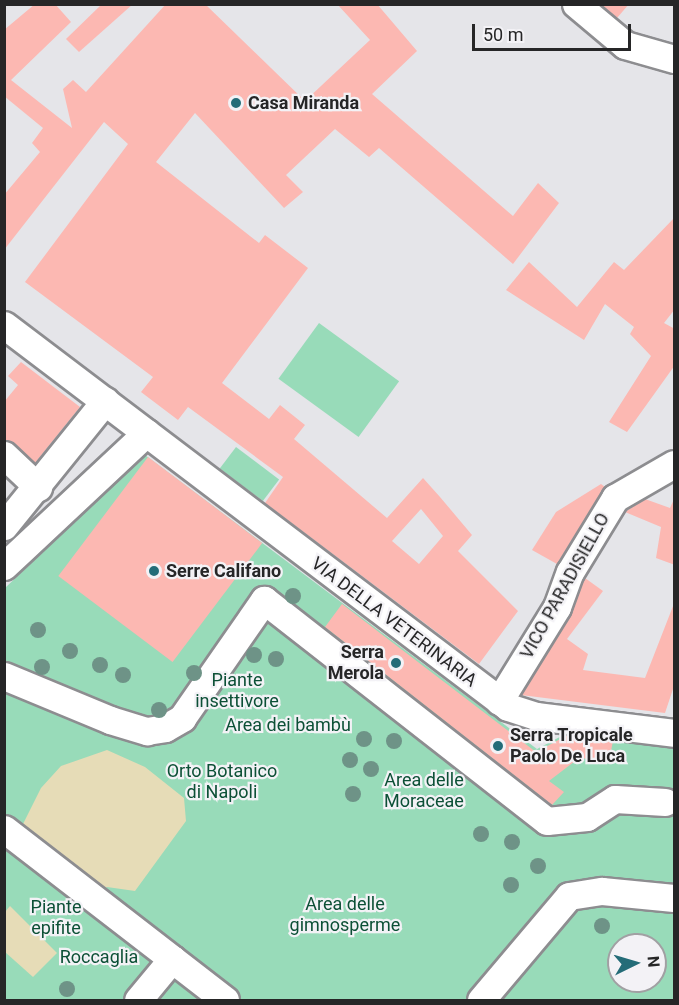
<!DOCTYPE html>
<meta charset="utf-8">
<style>
body{margin:0}
#map{position:relative;width:679px;height:1005px;overflow:hidden;background:#e5e5e9;font-family:Roboto,sans-serif}
div>[style]{position:absolute}
.green>*{inset:0;background:#98dbb9;transform-origin:0 0}
.sand>*{inset:0;background:#e6dcb7}
.building>*{inset:0;background:#fcb8b2;transform-origin:0 0}
.roads{filter:drop-shadow(2px 0 #8d8d90) drop-shadow(-2px 0 #8d8d90) drop-shadow(0 2px #8d8d90) drop-shadow(0 -2px #8d8d90)}
.minor>*{height:27px;margin:-13.5px;padding:0 13.5px;transform-origin:13.5px;border-radius:13.5px;background:#fff}
.trees>*{width:16px;height:16px;margin:-8px;border-radius:50%;background:#6e9387}
.dots>*{width:16px;height:16px;translate:-50% -50%;box-sizing:border-box;border:3px solid #f3f2f6;border-radius:50%}
span{translate:-50% -50%;white-space:nowrap;text-align:center;line-height:1.15;-webkit-text-stroke:4.5px #f3f2f6;paint-order:stroke}
.poi-label{font-size:18px;color:#262627;font-weight:700}
.left{translate:0 -50%;text-align:left}
.right{translate:-100% -50%;text-align:right}
.street-label{font-size:18px;color:#262627}
.park-label{font-size:18px;color:#0c5036}
.frame{position:absolute;inset:0;border:6px solid #262627;pointer-events:none}
.north{position:absolute;left:607px;top:933px;width:60px;height:60px;box-sizing:border-box;background:#f3f2f6;border:2px solid #a1a0a3;border-radius:50%;rotate:85deg;font-size:16px;font-weight:700;line-height:24px;text-align:center;color:#262627}
.north::after{content:'';display:block;margin:auto;width:21px;height:27px;background:#246c78;clip-path:polygon(50% 0,100% 100%,50% 72%,0 100%)}
.scale{position:absolute;left:472px;top:24px;width:159px;height:27px;box-sizing:border-box;border:3px solid #262627;border-top:0;padding-left:8px;font-size:18px;line-height:21px;white-space:nowrap;color:#262627;-webkit-text-stroke:4px #f3f2f6;paint-order:stroke}
</style>
<div id="map">
<div class="green">
<div style="left:319px;top:323px;width:99px;height:69px;rotate:36deg"></div>
<div style="left:236px;top:447px;width:54px;height:27px;rotate:37deg"></div>
<div style="clip-path:polygon(evenodd,145px 455px,537px 749px,573px 730px,674px 747px,674px 1000px,5px 1000px,5px 588px,145px 455px,619px 945px,655px 945px,655px 981px,619px 981px,619px 945px)"></div>
</div>
<div class="sand">
<div style="clip-path:polygon(107px 750px,145px 767px,184px 798px,186px 821px,135px 891px,107px 887px,97px 894px,21px 828px,41px 788px,61px 766px)"></div>
<div style="clip-path:polygon(10px 906px,57px 953px,33px 977px,5px 952px,5px 912px)"></div>
</div>
<div class="building">
<div style="clip-path:polygon(evenodd,35px 4px,55px 4px,71px 22px,11px 80px,72px 128px,63px 89px,73px 80px,86px 92px,166px 4px,205px 4px,305px 101px,370px 40px,337px 4px,377px 4px,417px 51px,372px 94px,513px 216px,538px 183px,559px 203px,513px 264px,379px 148px,369px 157px,335px 129px,286px 175px,303px 192px,284px 208px,195px 113px,156px 162px,259px 243px,265px 235px,308px 268px,222px 383px,269px 419px,280px 405px,305px 425px,294px 439px,387px 518px,423px 478px,440px 497px,472px 535px,458px 551px,518px 611px,479px 664px,265px 503px,283px 477px,188px 407px,178px 420px,141px 392px,153px 377px,25px 282px,128px 144px,104px 122px,4px 250px,4px 195px,40px 152px,32px 143px,43px 128px,4px 96px,4px 30px,35px 4px,421px 509px,443px 536px,419px 564px,392px 541px,421px 509px)"></div>
<div style="clip-path:polygon(102px 4px,133px 4px,79px 52px,66px 39px)"></div>
<div style="clip-path:polygon(601px 4px,629px 4px,617px 18px)"></div>
<div style="clip-path:polygon(675px 217px,675px 309px,664px 323px,675px 329px,675px 365px,627px 432px,609px 422px,651px 356px,630px 334px,634px 327px,605px 304px,584px 340px,506px 290px,529px 262px,577px 307px,614px 262px,624px 270px)"></div>
<div style="clip-path:polygon(21px 362px,80px 407px,35px 463px,4px 440px,4px 402px,18px 385px,8px 376px)"></div>
<div style="left:148px;top:457px;width:143px;height:149px;rotate:37deg"></div>
<div style="clip-path:polygon(601px 484px,605px 487px,557px 564px,532px 550px,556px 512px)"></div>
<div style="clip-path:polygon(675px 497px,675px 565px,656px 558px,661px 527px,625px 512px,645px 499px,670px 508px)"></div>
<div style="clip-path:polygon(585px 578px,603px 591px,567px 639px,588px 654px,583px 670px,645px 678px,675px 601px,675px 683px,665px 713px,521px 695px,570px 615px)"></div>
<div style="clip-path:polygon(342px 604px,536px 752px,566px 736px,613px 741px,609px 761px,579px 758px,549px 781px,564px 792px,552px 805px,325px 627px)"></div>
</div>
<div class="roads">
<div class="minor">
<div style="left:576px;top:4px;width:64px;rotate:39.9deg"></div>
<div style="left:625px;top:45px;width:51px;rotate:15.9deg"></div>
<div style="left:4px;top:325px;width:632px;rotate:37.16deg"></div>
<div style="left:508px;top:707px;width:29px;rotate:18deg"></div>
<div style="left:536px;top:716px;width:139px;rotate:7deg"></div>
<div style="left:4px;top:455px;width:47px;rotate:43.3deg"></div>
<div style="left:4px;top:526px;width:161px;rotate:-51.1deg"></div>
<div style="left:4px;top:566px;width:195px;rotate:-43.1deg"></div>
<div style="left:4px;top:676px;width:115px;rotate:22.5deg"></div>
<div style="left:110px;top:720px;width:39px;rotate:17deg"></div>
<div style="left:147px;top:731px;width:18px;rotate:-9deg"></div>
<div style="left:165px;top:728px;width:20px;rotate:-30deg"></div>
<div style="left:182px;top:718px;width:144px;rotate:-55.2deg"></div>
<div style="left:264px;top:600px;width:359px;rotate:38deg"></div>
<div style="left:547px;top:821px;width:40px;rotate:-5.7deg"></div>
<div style="left:587px;top:817px;width:33px;rotate:-33deg"></div>
<div style="left:615px;top:799px;width:50px;rotate:3.4deg"></div>
<div style="left:499px;top:701px;width:110px;rotate:-58.3deg"></div>
<div style="left:557px;top:607px;width:37px;rotate:-70deg"></div>
<div style="left:570px;top:572px;width:87px;rotate:-58.7deg"></div>
<div style="left:615px;top:498px;width:68px;rotate:-30deg"></div>
<div style="left:4px;top:829px;width:212px;rotate:37.7deg"></div>
<div style="left:172px;top:959px;width:53px;rotate:129.7deg"></div>
<div style="left:172px;top:959px;width:67px;rotate:37.7deg"></div>
<div style="left:481px;top:1000px;width:136px;rotate:-49.8deg"></div>
<div style="left:569px;top:896px;width:33px;rotate:-9deg"></div>
<div style="left:602px;top:891px;width:72px;rotate:5.6deg"></div>
</div>
</div>
<div class="trees">
<div style="left:293px;top:596px"></div>
<div style="left:38px;top:630px"></div>
<div style="left:70px;top:651px"></div>
<div style="left:254px;top:655px"></div>
<div style="left:276px;top:659px"></div>
<div style="left:100px;top:665px"></div>
<div style="left:42px;top:667px"></div>
<div style="left:194px;top:673px"></div>
<div style="left:123px;top:675px"></div>
<div style="left:159px;top:710px"></div>
<div style="left:364px;top:739px"></div>
<div style="left:394px;top:741px"></div>
<div style="left:350px;top:760px"></div>
<div style="left:371px;top:769px"></div>
<div style="left:353px;top:794px"></div>
<div style="left:481px;top:834px"></div>
<div style="left:512px;top:842px"></div>
<div style="left:538px;top:866px"></div>
<div style="left:511px;top:885px"></div>
<div style="left:602px;top:926px"></div>
<div style="left:67px;top:989px"></div>
</div>
<div class="dots">
<div style="left:236px;top:103px;background:#246c78"></div>
<div style="left:154px;top:571px;background:#246c78"></div>
<div style="left:396px;top:663px;background:#246c78"></div>
<div style="left:498px;top:746px;background:#246c78"></div>
</div>
<div class="poi-label">
<span class="left" style="left:248px;top:103px">Casa Miranda</span>
<span class="left" style="left:166px;top:571px">Serre Califano</span>
<span class="right" style="left:384px;top:663px">Serra<br>Merola</span>
<span class="left" style="left:510px;top:746px">Serra Tropicale<br>Paolo De Luca</span>
</div>
<div class="street-label">
<span style="left:565px;top:586px;rotate:-61deg">VICO PARADISIELLO</span>
<span style="left:394px;top:622px;rotate:37deg">VIA DELLA VETERINARIA</span>
</div>
<div class="park-label">
<span style="left:237px;top:691px">Piante<br>insettivore</span>
<span style="left:288px;top:725px">Area dei bambù</span>
<span style="left:222px;top:782px">Orto Botanico<br>di Napoli</span>
<span style="left:424px;top:791px">Area delle<br>Moraceae</span>
<span style="left:345px;top:915px">Area delle<br>gimnosperme</span>
<span style="left:56px;top:918px">Piante<br>epifite</span>
<span style="left:99px;top:957px">Roccaglia</span>
</div>
<div class="frame"></div>
<div class="north">N</div>
<div class="scale">50 m</div>
</div>
